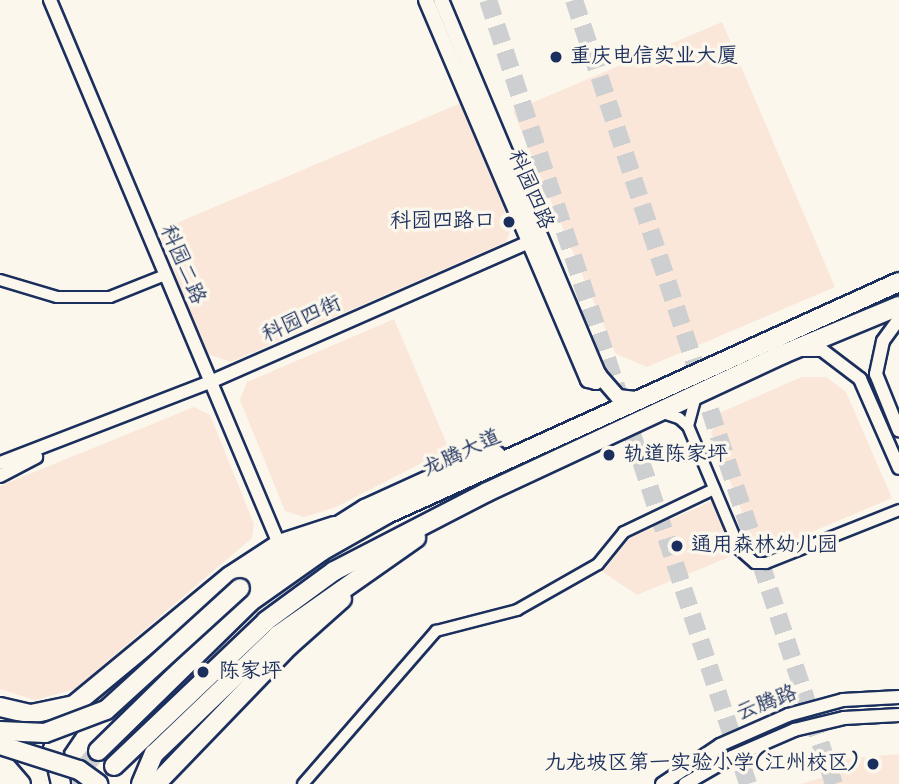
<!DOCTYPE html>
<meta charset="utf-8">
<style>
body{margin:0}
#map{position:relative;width:899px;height:784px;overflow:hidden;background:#fbf7ec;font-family:Kalam,"LXGW WenKai TC",sans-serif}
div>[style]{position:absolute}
.built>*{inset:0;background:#fae7d9}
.trunk-tunnel>*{height:18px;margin-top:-9px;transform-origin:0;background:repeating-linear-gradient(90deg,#cecfd0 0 18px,transparent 0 27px)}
.roads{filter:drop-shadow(2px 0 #1b2f5e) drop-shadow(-2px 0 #1b2f5e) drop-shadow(0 2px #1b2f5e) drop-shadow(0 -2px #1b2f5e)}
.minor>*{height:10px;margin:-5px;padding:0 5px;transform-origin:5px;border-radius:5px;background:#fbf7ec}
.tertiary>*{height:12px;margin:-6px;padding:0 6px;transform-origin:6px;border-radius:6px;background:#fbf7ec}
.secondary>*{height:14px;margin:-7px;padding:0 7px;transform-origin:7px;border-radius:7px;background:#fbf7ec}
.primary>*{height:16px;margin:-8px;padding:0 8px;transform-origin:8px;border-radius:8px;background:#fbf7ec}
.trunk>*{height:18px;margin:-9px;padding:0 9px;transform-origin:9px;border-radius:9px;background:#fbf7ec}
.bridges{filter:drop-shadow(2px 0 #1b2f5e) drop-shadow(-2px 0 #1b2f5e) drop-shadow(0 2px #1b2f5e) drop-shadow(0 -2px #1b2f5e)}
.trunk-bridge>*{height:18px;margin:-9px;padding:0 9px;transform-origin:9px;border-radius:9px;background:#fbf7ec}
.dots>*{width:19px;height:19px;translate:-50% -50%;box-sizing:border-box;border:4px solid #fbf7ec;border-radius:50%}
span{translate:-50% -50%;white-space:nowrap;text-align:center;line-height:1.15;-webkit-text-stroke:7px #fbf7ec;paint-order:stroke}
.poi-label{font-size:21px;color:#1b2f5e}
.left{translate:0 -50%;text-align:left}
.right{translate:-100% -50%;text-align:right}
.street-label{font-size:21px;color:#1b2f5e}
</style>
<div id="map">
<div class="built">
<div style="clip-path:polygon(722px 22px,835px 287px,647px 367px,616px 354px,513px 111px)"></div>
<div style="clip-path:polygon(461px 103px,512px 226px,506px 242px,231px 362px,207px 354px,158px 231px)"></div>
<div style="clip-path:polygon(394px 319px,449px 449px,336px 507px,304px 517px,285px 511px,240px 400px,247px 382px)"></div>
<div style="clip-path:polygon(802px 377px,826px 377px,846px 392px,892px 498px,769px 550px,754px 542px,711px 433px,719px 413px)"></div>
<div style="clip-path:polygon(194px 407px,210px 415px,254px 524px,252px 538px,75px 689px,35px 700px,0 689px,0 486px)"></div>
<div style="clip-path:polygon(712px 501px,734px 555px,637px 595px,603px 572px,629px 538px)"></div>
<div style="clip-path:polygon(899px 754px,899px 784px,801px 784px,847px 770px,845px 759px)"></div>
</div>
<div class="trunk-tunnel">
<div style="left:488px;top:0;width:826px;rotate:71.65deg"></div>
<div style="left:574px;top:0;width:826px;rotate:71.65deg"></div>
<div style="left:70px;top:784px;width:43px;rotate:-49.7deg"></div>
</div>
<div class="roads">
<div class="minor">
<div style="left:0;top:280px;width:59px;rotate:16.6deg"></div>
<div style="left:57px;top:297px;width:53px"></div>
<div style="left:110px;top:297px;width:59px;rotate:-21.8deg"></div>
<div style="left:660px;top:412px;width:20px;rotate:18deg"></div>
<div style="left:679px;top:418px;width:12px;rotate:42deg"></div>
<div style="left:688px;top:426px;width:31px;rotate:-75deg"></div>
<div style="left:688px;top:426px;width:134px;rotate:67.2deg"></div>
<div style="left:740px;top:550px;width:20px;rotate:41deg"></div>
<div style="left:755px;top:563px;width:11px"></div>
<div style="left:766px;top:563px;width:143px;rotate:-21.7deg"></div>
<div style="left:303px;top:784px;width:203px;rotate:-49deg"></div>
<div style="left:436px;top:631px;width:84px;rotate:-14.5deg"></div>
<div style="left:517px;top:610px;width:93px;rotate:-29.6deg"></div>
<div style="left:598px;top:564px;width:41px;rotate:-50.9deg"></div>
<div style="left:624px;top:532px;width:100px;rotate:-25.5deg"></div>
</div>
<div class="tertiary">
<div style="left:50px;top:0;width:590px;rotate:67.17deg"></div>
<div style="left:899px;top:319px;width:27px;rotate:126deg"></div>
<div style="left:883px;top:341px;width:34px;rotate:102deg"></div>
<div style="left:876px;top:374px;width:61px;rotate:68deg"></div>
<div style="left:800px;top:350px;width:22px"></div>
<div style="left:822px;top:350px;width:48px;rotate:37.3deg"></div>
<div style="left:860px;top:379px;width:97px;rotate:66.3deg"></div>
<div style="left:0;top:463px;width:225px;rotate:-21.1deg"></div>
<div style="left:210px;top:382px;width:356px;rotate:-23.7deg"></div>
<div style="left:0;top:476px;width:41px;rotate:-27.8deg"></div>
<div style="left:662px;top:784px;width:70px;rotate:-33.9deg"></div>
<div style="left:720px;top:745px;width:74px;rotate:-23.8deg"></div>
<div style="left:788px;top:715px;width:57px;rotate:-15.3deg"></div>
<div style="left:843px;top:700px;width:56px;rotate:-3.1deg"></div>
<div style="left:685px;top:784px;width:54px;rotate:-29.9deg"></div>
<div style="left:732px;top:757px;width:68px;rotate:-23.5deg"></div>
<div style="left:794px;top:730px;width:51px;rotate:-13.5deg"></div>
<div style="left:844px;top:718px;width:55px;rotate:-3.1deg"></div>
</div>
<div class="secondary">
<div style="left:426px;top:0;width:413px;rotate:66.9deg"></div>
<div style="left:588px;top:380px;width:8px;rotate:14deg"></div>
<div style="left:596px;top:382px;width:8px;rotate:-67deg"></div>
<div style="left:441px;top:0;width:407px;rotate:67.2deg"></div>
<div style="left:599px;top:375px;width:29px;rotate:49deg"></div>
<div style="left:618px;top:397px;width:20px;rotate:6deg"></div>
</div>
<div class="primary">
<div style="left:0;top:782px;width:4px;rotate:34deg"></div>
</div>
<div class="trunk">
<div style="left:240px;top:588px;width:148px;rotate:-32.3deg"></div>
<div style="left:365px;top:509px;width:111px;rotate:-24.5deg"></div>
<div style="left:466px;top:463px;width:31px;rotate:-15deg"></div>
<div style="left:0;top:707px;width:32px;rotate:13deg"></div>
<div style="left:31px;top:714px;width:44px;rotate:-11.8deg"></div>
<div style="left:74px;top:705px;width:202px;rotate:-39.6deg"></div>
<div style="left:230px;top:576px;width:59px;rotate:-33.1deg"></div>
<div style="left:279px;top:544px;width:58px;rotate:-18.1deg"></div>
<div style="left:98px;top:751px;width:213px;rotate:-44.4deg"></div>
<div style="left:250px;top:602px;width:88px;rotate:-35.3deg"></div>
<div style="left:322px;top:551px;width:75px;rotate:-29.6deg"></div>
<div style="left:387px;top:514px;width:562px;rotate:-24.38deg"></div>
<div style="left:0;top:760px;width:32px;rotate:49deg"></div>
<div style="left:114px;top:766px;width:210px;rotate:-43.6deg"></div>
<div style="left:266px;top:621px;width:84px;rotate:-36.3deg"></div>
<div style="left:334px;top:571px;width:172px;rotate:-27.3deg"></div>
<div style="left:487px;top:492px;width:327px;rotate:-25deg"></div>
<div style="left:783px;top:354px;width:126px;rotate:-22.5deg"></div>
<div style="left:61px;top:784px;width:36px;rotate:-103deg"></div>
<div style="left:53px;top:749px;width:36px;rotate:-56deg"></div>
<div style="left:141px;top:784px;width:33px;rotate:-67deg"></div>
<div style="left:154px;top:754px;width:172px;rotate:-43.8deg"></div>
<div style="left:278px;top:635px;width:169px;rotate:-35.1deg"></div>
<div style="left:156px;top:784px;width:192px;rotate:-46.1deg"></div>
<div style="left:289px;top:646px;width:71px;rotate:-41.6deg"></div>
</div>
</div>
<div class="bridges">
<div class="trunk-bridge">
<div style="left:0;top:731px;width:45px;rotate:2.5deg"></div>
<div style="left:45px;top:733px;width:65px;rotate:-20.7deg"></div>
<div style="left:106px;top:710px;width:181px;rotate:-42.3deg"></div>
<div style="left:0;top:745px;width:83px;rotate:17.6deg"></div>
<div style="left:79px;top:770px;width:24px;rotate:36deg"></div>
</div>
</div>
<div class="dots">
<div style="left:556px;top:57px;background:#1b2f5e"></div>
<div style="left:509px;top:222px;background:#1b2f5e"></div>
<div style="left:609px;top:455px;background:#1b2f5e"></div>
<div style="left:677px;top:546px;background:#1b2f5e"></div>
<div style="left:203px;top:672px;background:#1b2f5e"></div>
<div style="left:873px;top:764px;background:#1b2f5e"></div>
</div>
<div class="poi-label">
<span class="left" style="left:570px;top:57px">重庆电信实业大厦</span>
<span class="right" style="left:495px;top:222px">科园四路口</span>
<span class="left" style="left:623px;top:455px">轨道陈家坪</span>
<span class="left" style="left:691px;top:546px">通用森林幼儿园</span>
<span class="left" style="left:219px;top:672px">陈家坪</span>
<span class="right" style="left:859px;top:764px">九龙坡区第一实验小学(江州校区)</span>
</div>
<div class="street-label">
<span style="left:530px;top:190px;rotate:67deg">科园四路</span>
<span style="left:182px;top:265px;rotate:67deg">科园二路</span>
<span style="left:302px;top:320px;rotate:-24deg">科园四街</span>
<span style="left:462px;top:454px;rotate:-25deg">龙腾大道</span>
<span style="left:767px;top:704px;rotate:-21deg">云腾路</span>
</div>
</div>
